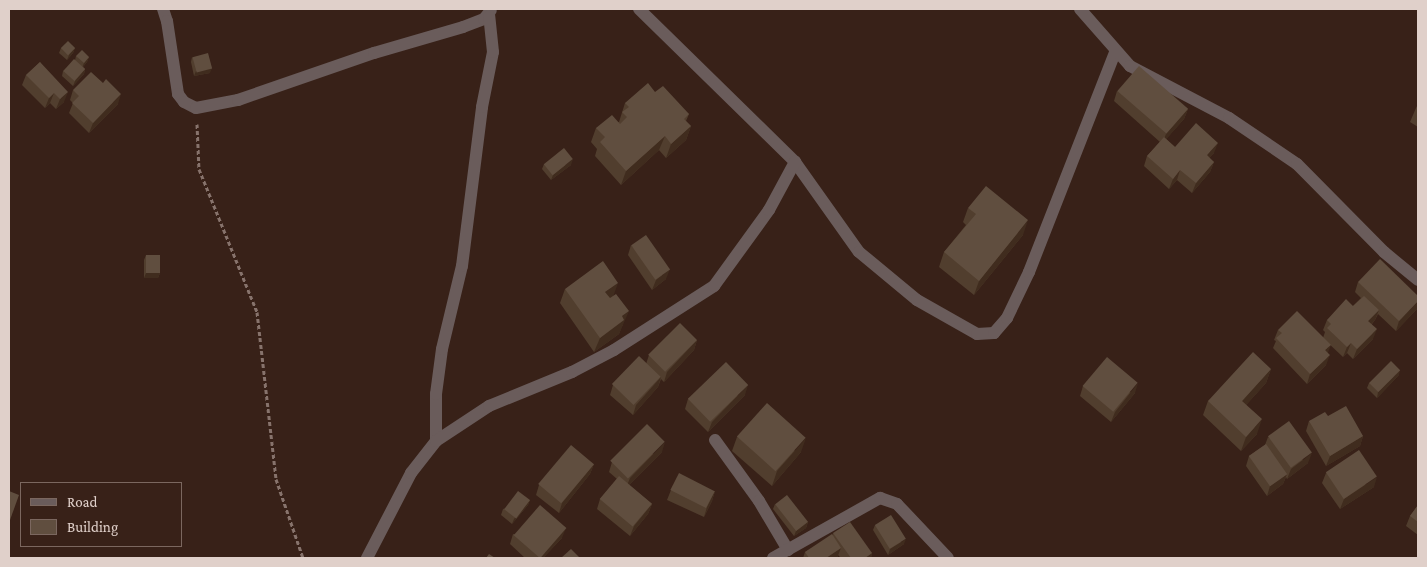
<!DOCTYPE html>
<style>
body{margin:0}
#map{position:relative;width:1427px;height:567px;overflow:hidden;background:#382118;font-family:"Crimson Pro",serif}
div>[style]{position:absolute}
.path>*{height:3px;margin-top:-1.5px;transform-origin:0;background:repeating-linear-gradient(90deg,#87736c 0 4px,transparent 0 6.5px)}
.minor>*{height:12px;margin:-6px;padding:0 6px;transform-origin:6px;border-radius:6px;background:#6a5c5b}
.wall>*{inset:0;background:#513e2e}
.shaded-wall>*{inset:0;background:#402c1e}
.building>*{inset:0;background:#604e3f;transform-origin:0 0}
span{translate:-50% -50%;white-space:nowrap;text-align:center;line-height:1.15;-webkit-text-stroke:4px #382118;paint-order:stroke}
.frame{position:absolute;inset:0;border:10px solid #e0d0ca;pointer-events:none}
.legend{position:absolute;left:20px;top:482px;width:162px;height:65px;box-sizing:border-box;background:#382118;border:1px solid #7b675f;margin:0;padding:6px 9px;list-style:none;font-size:15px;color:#e0d0ca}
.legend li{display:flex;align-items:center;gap:10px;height:25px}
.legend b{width:25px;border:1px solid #7b675f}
</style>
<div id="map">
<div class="path">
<div style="left:197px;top:124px;width:45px;rotate:87.5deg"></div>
<div style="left:199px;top:169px;width:154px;rotate:67.9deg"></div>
<div style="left:257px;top:312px;width:168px;rotate:83.5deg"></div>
<div style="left:276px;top:479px;width:83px;rotate:71.1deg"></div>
</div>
<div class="minor">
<div style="left:163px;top:9px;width:13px;rotate:72deg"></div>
<div style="left:167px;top:21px;width:74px;rotate:81.4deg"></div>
<div style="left:178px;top:94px;width:10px;rotate:53deg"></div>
<div style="left:184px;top:102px;width:13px;rotate:27deg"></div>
<div style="left:196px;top:108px;width:43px;rotate:-10.8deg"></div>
<div style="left:238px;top:100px;width:144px;rotate:-19.1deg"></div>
<div style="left:374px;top:53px;width:93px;rotate:-16.3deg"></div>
<div style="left:463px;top:27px;width:22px;rotate:-21deg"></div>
<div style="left:484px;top:19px;width:11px;rotate:-52deg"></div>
<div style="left:639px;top:9px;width:219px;rotate:44.4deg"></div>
<div style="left:795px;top:162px;width:110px;rotate:54.6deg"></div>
<div style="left:859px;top:252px;width:75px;rotate:39.6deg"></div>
<div style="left:917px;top:300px;width:69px;rotate:29.5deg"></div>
<div style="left:977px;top:334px;width:17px;rotate:-3deg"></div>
<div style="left:994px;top:333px;width:20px;rotate:-49deg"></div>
<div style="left:1007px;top:318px;width:51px;rotate:-64.4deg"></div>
<div style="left:1029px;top:272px;width:236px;rotate:-68.6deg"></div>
<div style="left:1080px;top:9px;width:76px;rotate:48.7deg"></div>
<div style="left:1130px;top:66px;width:112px;rotate:27.7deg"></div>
<div style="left:1229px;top:118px;width:82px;rotate:34.1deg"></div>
<div style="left:1297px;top:164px;width:124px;rotate:45.3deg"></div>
<div style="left:1384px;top:252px;width:44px;rotate:39.5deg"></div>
<div style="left:715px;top:440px;width:75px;rotate:54.2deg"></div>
<div style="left:759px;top:501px;width:57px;rotate:59.4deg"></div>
<div style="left:436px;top:441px;width:47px;rotate:-90deg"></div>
<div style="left:436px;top:394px;width:45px;rotate:-82.4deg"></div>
<div style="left:442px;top:349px;width:85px;rotate:-76.5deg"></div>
<div style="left:462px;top:266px;width:160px;rotate:-82.8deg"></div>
<div style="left:482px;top:107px;width:56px;rotate:-78.7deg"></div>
<div style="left:493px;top:52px;width:36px;rotate:-96deg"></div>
<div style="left:367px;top:558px;width:96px;rotate:-62.6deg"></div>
<div style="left:411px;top:473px;width:41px;rotate:-52deg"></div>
<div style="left:436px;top:441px;width:64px;rotate:-33.4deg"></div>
<div style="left:489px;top:406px;width:90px;rotate:-22.3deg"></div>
<div style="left:572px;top:372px;width:47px;rotate:-27.6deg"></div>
<div style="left:614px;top:350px;width:119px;rotate:-32.6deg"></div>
<div style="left:714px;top:286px;width:94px;rotate:-54.1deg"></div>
<div style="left:769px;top:210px;width:55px;rotate:-61.6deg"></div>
<div style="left:773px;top:558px;width:123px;rotate:-29.3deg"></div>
<div style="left:880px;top:498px;width:18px;rotate:19deg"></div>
<div style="left:897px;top:504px;width:74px;rotate:46.6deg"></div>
</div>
<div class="wall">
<div style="clip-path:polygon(61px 48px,75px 48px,73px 53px,67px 60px,59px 53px)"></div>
<div style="clip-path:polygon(76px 56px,89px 57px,87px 62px,83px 67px,85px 69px,84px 74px,73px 86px,62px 76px,63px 71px,75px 60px)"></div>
<div style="clip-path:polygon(192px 57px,210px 73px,194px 76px,191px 62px)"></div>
<div style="clip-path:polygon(40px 62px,64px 102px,56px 109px,50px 103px,45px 108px,22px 85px,26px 75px)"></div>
<div style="clip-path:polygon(73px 90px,118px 104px,89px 133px,69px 113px,73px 103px,70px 100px)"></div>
<div style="clip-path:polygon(1117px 91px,1188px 109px,1184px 119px,1166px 139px,1175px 147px,1214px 153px,1209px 158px,1214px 162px,1210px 172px,1192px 193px,1177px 180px,1169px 189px,1144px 166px,1147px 156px,1160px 142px,1114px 101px)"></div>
<div style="clip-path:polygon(655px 92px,689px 114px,686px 121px,691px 126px,686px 140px,666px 158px,659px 150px,621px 185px,595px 156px,597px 149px,591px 142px,596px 128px,619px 122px,625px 103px)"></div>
<div style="clip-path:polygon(1418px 104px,1418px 127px,1410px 122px,1416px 108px)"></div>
<div style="clip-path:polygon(544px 164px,571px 165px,551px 180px,542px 169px)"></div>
<div style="clip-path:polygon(968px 208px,1023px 235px,974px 295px,939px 267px,944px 252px,966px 225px,963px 222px)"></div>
<div style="clip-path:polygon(631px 245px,666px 279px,652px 290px,628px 255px)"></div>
<div style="clip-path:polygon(146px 255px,160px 273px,158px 278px,144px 278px,144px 260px)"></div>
<div style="clip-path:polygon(1358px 282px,1418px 296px,1418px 308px,1396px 331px,1378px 314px,1375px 320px,1372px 324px,1373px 339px,1353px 359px,1347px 353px,1343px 357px,1326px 341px,1328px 353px,1326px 365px,1307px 384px,1273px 348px,1276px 341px,1274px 340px,1278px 330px,1323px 338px,1325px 332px,1323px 330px,1327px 320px,1353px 306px,1361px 298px,1355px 292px)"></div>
<div style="clip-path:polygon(565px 289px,613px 296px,623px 325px,622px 326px,619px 334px,594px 352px,560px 303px)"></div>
<div style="clip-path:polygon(697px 340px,694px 350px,664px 382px,661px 379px,658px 387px,633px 415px,610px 395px,613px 385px,646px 364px,649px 355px)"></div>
<div style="clip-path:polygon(1271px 369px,1266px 383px,1246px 405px,1257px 434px,1241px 451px,1203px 415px,1208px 401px)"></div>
<div style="clip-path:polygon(1399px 375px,1377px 398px,1367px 388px,1369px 383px)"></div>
<div style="clip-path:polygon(1083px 386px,1135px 393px,1111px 422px,1080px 396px)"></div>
<div style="clip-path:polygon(745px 395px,708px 432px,685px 409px,688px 399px)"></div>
<div style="clip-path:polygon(1328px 416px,1363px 436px,1360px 446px,1326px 466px,1306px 431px,1309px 421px)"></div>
<div style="clip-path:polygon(737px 437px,801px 452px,772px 486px,732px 451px)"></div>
<div style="clip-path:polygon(1268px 437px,1308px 463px,1287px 479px,1286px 477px,1283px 484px,1267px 496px,1246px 466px,1249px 456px,1265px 445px)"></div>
<div style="clip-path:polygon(662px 452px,629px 485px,652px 504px,648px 514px,630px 536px,597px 509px,600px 499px,617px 479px,609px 472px,612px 462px)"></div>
<div style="clip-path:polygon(594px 464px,590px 474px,559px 513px,536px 495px,539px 485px)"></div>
<div style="clip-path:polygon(1326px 473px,1374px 487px,1340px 509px,1322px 483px)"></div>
<div style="clip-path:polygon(671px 490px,715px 491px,712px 501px,704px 517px,667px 500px)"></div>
<div style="clip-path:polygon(530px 500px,528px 505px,512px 524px,501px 515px,503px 509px)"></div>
<div style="clip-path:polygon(775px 504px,808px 522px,806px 528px,794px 536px,773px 509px)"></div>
<div style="clip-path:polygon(1418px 505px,1418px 535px,1406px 526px,1410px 516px)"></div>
<div style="clip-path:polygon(875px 525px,904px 544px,888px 555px,873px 530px)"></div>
<div style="clip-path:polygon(833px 533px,872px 553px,871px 558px,841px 558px,838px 555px,837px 558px,803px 558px,805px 552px,832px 536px)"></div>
<div style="clip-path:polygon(513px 534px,562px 538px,543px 558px,525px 558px,510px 544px)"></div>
</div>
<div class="shaded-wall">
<div style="clip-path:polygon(75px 48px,73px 53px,67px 60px,69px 55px)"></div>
<div style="clip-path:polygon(89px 57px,87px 62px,82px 68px,84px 63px)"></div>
<div style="clip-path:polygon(212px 68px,210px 73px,194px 76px,196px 71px)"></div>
<div style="clip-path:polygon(85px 69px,84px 74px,73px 86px,75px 81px)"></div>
<div style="clip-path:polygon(68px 92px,64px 102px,56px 109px,60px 99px)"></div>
<div style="clip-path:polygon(54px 93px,50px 103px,45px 108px,49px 98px)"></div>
<div style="clip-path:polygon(121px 94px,118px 104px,89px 133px,93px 123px)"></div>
<div style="clip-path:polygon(1188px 109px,1184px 119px,1162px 144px,1166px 134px)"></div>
<div style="clip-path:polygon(691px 126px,686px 140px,666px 158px,671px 144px)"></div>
<div style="clip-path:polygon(665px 136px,659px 150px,621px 185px,626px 171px)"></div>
<div style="clip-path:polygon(1218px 143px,1214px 153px,1203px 165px,1207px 155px)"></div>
<div style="clip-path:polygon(573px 159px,571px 165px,551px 180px,553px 175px)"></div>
<div style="clip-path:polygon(1214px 162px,1210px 172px,1192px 193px,1196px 183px)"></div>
<div style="clip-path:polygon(1180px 170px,1177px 180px,1169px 189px,1173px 179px)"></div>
<div style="clip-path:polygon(1028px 220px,1023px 235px,974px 295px,979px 281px)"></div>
<div style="clip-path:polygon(670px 269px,666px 279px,652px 290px,656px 280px)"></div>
<div style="clip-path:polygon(146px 273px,160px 273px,158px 278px,144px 278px)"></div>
<div style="clip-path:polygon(618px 283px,613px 297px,600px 306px,605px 292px)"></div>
<div style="clip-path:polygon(1418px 301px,1418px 308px,1396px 331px,1399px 321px)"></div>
<div style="clip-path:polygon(1379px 310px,1375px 320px,1365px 331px,1368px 321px)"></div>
<div style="clip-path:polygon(629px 311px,619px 334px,594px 352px,600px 338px,622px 316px)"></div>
<div style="clip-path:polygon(1377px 329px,1373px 339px,1353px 359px,1357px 349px)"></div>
<div style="clip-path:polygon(697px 340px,694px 350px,664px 382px,667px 372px)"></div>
<div style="clip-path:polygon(1351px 343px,1347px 353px,1343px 357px,1347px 347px)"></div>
<div style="clip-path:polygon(1331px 345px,1327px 355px,1325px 350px)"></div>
<div style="clip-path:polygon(1330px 355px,1326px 365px,1307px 384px,1310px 374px)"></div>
<div style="clip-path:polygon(1271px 369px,1266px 383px,1237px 415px,1242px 401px)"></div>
<div style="clip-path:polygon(1400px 370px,1399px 375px,1377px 398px,1378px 392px)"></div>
<div style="clip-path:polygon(661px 377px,658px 387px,633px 415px,636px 405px)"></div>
<div style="clip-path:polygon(1138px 383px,1135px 393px,1111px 422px,1115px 412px)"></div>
<div style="clip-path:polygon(748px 385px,745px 395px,708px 432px,712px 422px)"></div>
<div style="clip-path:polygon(1262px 419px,1257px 434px,1241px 451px,1246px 437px)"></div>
<div style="clip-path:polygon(1363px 436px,1360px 446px,1326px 466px,1330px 456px)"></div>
<div style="clip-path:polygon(806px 438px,801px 452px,772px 486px,777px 471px)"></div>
<div style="clip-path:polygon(665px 442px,662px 452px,626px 488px,630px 478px)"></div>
<div style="clip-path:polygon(1312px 453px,1308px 463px,1287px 479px,1291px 469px)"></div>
<div style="clip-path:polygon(594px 464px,590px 474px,559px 513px,562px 503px)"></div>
<div style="clip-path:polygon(1287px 474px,1283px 484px,1267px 496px,1270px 486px)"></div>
<div style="clip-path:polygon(1377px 477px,1374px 487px,1340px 509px,1344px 499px)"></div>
<div style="clip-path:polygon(715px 491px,712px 501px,704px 517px,707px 507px)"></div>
<div style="clip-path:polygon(530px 500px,528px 505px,512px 524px,514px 519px)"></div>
<div style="clip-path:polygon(652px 504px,648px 514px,630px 536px,634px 526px)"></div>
<div style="clip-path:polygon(808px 522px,806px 528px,794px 536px,796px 531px)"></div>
<div style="clip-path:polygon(566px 528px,562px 538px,543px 558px,538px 558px)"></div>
<div style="clip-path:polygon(906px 539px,904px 544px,888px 555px,890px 549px)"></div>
<div style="clip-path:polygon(841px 548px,837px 558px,826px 558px)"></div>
<div style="clip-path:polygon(872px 553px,871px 558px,865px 558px)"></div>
</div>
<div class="building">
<div style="left:68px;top:41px;width:10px;height:10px;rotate:45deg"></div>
<div style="clip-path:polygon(82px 50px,89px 57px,84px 63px,76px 56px)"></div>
<div style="left:208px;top:53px;width:16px;height:16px;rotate:75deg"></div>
<div style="left:74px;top:59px;width:15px;height:16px;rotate:42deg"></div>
<div style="clip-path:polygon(40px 62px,68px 92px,60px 99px,54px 93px,49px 98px,26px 75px)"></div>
<div style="left:1139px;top:66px;width:65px;height:33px;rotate:41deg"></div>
<div style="clip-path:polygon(91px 72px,103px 83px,106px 79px,121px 94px,93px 123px,72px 103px,79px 96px,73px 90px)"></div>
<div style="clip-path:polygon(648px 83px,655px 92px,663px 86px,689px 114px,684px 119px,691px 126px,671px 144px,665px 136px,626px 171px,600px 142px,605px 137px,596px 128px,612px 115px,620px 124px,627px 117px,622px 112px,629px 107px,625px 103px)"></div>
<div style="clip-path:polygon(1196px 123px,1218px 143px,1207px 155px,1214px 162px,1196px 183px,1180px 170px,1173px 179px,1147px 156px,1164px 137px,1175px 147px)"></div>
<div style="left:564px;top:148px;width:14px;height:26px;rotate:51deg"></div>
<div style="clip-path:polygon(986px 186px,1028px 220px,979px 281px,944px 252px,976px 214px,968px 208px)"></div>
<div style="left:646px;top:235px;width:42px;height:18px;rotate:55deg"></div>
<div style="left:146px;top:255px;width:14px;height:18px"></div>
<div style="clip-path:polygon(1380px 259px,1418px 296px,1418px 301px,1399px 321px,1358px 282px)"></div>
<div style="clip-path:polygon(603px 261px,618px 283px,605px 292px,610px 298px,616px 294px,629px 311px,622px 316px,624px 320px,600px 338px,565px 289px)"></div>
<div style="clip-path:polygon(1364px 296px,1379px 310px,1368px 321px,1377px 329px,1357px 349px,1351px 343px,1347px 347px,1327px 328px,1331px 324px,1327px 320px,1346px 299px,1353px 306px)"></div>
<div style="clip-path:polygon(1297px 311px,1331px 345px,1325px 350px,1330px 355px,1310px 374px,1276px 338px,1282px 333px,1278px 330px)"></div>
<div style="left:680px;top:323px;width:24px;height:45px;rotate:45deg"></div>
<div style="clip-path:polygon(1253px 352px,1271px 369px,1242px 401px,1262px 419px,1246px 437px,1208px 401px)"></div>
<div style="left:639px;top:356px;width:30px;height:39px;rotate:44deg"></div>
<div style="left:1107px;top:357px;width:40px;height:38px;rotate:40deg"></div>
<div style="left:1391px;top:361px;width:13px;height:31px;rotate:45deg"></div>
<div style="left:726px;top:362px;width:32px;height:53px;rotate:46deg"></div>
<div style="left:767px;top:403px;width:52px;height:45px;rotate:42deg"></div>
<div style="clip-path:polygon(1346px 406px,1363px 436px,1330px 456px,1309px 421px,1325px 412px,1328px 416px)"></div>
<div style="left:1289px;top:421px;width:39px;height:26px;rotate:54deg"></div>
<div style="left:647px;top:424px;width:25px;height:52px;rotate:45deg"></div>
<div style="left:1266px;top:444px;width:37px;height:21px;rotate:55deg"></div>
<div style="left:571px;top:445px;width:30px;height:51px;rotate:40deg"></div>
<div style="left:1359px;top:450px;width:32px;height:40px;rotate:56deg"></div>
<div style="left:679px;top:473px;width:40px;height:19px;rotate:27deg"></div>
<div style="left:619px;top:476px;width:43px;height:30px;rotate:40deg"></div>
<div style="clip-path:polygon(9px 491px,19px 495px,10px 520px,9px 520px)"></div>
<div style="left:518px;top:491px;width:15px;height:23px;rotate:37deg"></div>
<div style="left:787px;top:495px;width:34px;height:15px;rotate:52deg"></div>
<div style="left:540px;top:505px;width:35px;height:40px;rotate:41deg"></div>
<div style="clip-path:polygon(1418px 505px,1418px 522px,1410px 516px)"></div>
<div style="left:891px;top:515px;width:28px;height:19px;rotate:58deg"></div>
<div style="clip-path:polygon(850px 522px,872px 553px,865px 558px,851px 558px,833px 533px)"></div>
<div style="clip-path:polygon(832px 534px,841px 548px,826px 558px,809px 558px,805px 552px)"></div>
<div style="clip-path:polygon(571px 549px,579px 557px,578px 558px,561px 558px)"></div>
<div style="clip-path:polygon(489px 554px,495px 558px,486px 558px)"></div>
</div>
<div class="frame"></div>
<ul class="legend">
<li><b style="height:6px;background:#6a5c5b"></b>Road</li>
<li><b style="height:14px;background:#604e3f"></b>Building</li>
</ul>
</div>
